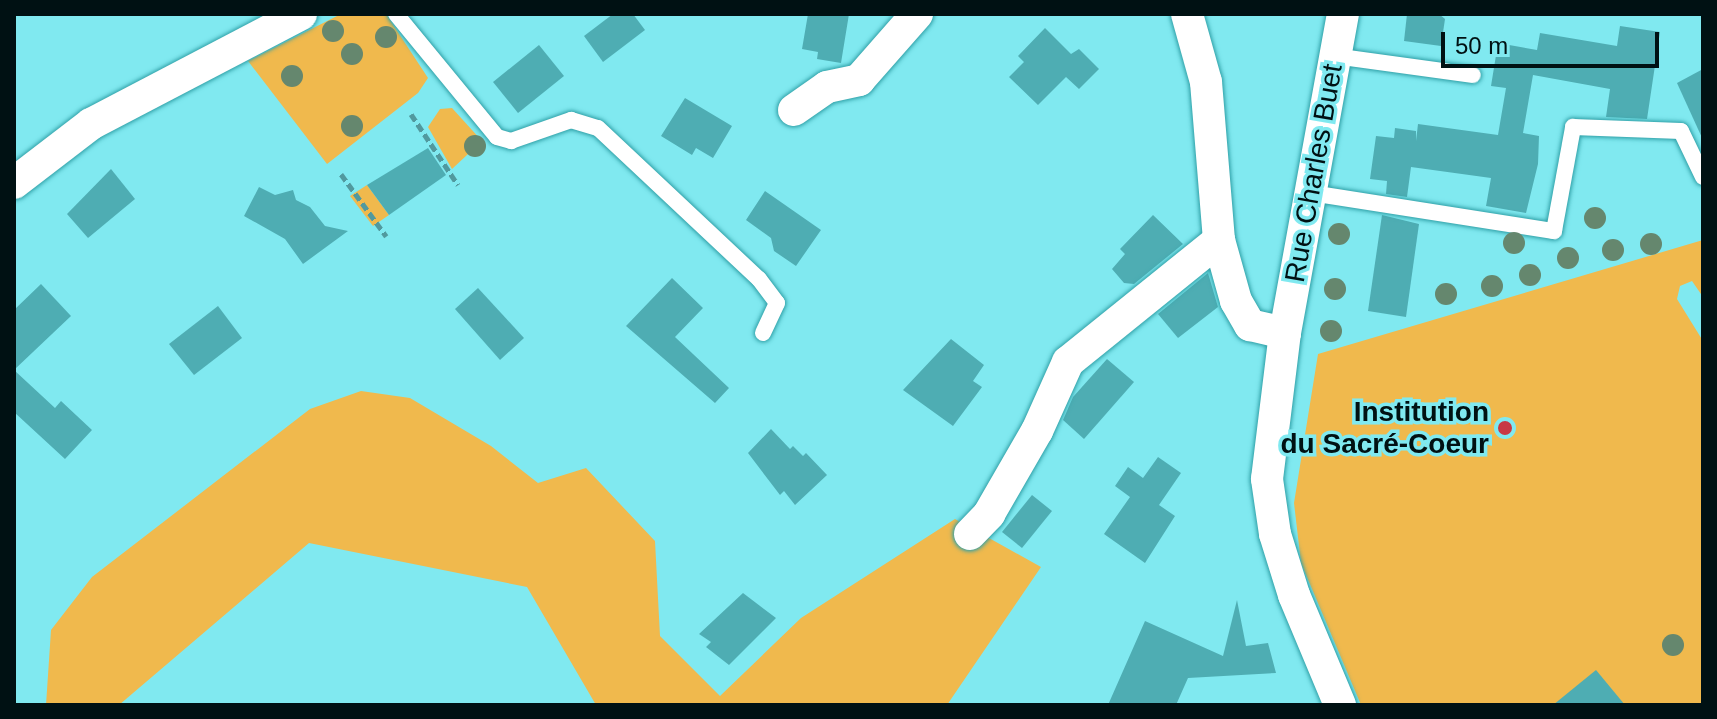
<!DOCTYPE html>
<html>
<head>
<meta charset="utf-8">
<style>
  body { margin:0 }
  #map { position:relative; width:1717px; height:719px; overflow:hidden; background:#80e9f0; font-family:Arial,sans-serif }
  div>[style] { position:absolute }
  .green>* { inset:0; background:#f0b94d }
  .building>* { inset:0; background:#4eadb3 }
  .path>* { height:5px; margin-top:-2.5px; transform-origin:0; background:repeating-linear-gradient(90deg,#51999e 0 8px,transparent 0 12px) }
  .roads { filter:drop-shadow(0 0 2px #2fa0a7) drop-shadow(0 0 2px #2fa0a7) }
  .lane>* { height:16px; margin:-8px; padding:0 8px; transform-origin:8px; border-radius:8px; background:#fff }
  .street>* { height:32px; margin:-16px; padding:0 16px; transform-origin:16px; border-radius:16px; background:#fff }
  .trees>* { width:22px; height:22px; margin:-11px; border-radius:50%; background:#65876e }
  .dots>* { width:22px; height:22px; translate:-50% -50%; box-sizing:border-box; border:4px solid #80e9f0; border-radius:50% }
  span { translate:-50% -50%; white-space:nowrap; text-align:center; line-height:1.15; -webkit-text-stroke:7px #80e9f0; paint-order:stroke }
  .street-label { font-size:28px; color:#001113 }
  .poi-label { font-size:28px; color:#001113; font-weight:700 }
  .right { translate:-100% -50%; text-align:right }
  .frame { position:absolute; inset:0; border:16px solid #001113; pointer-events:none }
  .scale { position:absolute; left:1441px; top:32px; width:218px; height:36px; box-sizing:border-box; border:4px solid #001113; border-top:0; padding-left:10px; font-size:24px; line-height:28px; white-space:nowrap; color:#001113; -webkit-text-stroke:6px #80e9f0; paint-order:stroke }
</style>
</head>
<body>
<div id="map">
  <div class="green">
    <i style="clip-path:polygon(341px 14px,386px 14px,428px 78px,418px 93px,327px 164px,248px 61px)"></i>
    <i style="clip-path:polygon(452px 108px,482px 141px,452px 169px,428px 127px,440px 109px)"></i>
    <i style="clip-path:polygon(367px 185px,389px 215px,373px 226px,350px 196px)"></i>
    <i style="clip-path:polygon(1703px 240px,1703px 297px,1692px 281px,1680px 286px,1677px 299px,1703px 341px,1703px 705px,1361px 705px,1301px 563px,1294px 503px,1318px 354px)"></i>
    <i style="clip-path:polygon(361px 391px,410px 398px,491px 446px,538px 483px,586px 468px,655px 541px,660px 636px,720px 696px,801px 618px,955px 519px,1041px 567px,947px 705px,596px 705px,527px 587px,309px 543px,119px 705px,46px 705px,51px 630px,92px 577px,310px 409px)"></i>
  </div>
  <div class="building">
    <i style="clip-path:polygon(613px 14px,633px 14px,645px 30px,603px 62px,584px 36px)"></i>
    <i style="clip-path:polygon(808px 14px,849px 14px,841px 63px,817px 59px,818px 52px,802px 49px)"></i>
    <i style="clip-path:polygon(1407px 14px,1439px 14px,1445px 19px,1441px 46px,1404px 41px)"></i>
    <i style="clip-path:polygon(1620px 26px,1660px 32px,1647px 119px,1606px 117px,1610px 89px,1533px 75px,1523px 133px,1539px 136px,1538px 164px,1526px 213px,1486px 206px,1491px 178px,1411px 167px,1407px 197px,1386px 194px,1387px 181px,1370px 179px,1376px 136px,1394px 138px,1395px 128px,1416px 131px,1416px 141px,1418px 124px,1498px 135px,1506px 88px,1491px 86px,1498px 43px,1537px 50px,1540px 33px,1617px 46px)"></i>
    <i style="clip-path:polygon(1045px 28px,1071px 54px,1079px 49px,1099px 69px,1079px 89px,1066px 77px,1038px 105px,1009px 77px,1024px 62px,1018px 56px)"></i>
    <i style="clip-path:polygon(539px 45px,564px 76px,518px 113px,493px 82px)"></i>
    <i style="clip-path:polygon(1703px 69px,1703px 140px,1677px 83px)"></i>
    <i style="clip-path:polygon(685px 98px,732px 126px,713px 158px,696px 148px,692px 155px,661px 136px)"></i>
    <i style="clip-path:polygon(428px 148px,446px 175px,389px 215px,367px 185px)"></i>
    <i style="clip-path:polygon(111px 169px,135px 199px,88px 238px,67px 214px)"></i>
    <i style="clip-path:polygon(259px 187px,275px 195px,293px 190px,296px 200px,310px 207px,325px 226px,348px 231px,303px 264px,285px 239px,244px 216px)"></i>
    <i style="clip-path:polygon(765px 191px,821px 230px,796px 266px,774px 251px,771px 238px,746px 220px)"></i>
    <i style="clip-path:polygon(1153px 215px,1183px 244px,1134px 284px,1124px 283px,1112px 269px,1125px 254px,1120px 249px)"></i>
    <i style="clip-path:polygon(1382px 215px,1419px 224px,1406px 317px,1368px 311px)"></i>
    <i style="clip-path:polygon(1208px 273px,1218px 307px,1178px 338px,1158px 314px)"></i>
    <i style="clip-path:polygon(672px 278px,703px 308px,675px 337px,729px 388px,715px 403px,626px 326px)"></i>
    <i style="clip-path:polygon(41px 284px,71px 316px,14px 370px,55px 408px,61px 401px,92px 430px,65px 459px,14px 412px,14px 310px)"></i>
    <i style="clip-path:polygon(478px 288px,524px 338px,500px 360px,455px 309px)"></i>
    <i style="clip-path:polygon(218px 306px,242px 338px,194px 375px,169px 344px)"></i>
    <i style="clip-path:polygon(951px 339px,984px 365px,973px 381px,982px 387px,953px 426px,903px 390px)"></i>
    <i style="clip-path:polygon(1107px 359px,1134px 382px,1084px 439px,1063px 420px,1073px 397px)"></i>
    <i style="clip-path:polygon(771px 429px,790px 449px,793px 446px,803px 456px,806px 453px,827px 475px,795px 505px,784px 491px,780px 495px,748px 453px)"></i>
    <i style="clip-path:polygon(1158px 457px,1181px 473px,1159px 505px,1175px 516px,1145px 563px,1104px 534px,1130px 497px,1115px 486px,1128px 467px,1143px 478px)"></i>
    <i style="clip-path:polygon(1032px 495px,1052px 511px,1022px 548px,1002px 532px)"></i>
    <i style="clip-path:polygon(743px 593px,776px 618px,729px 665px,706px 647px,711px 642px,699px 634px)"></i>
    <i style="clip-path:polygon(1237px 600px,1246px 646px,1268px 643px,1276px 673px,1188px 678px,1176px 705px,1108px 705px,1145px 621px,1223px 656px)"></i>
    <i style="clip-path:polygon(1596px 670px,1625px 705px,1553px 705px)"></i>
  </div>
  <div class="path">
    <i style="left:411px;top:114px;width:85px;rotate:56.5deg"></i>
    <i style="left:341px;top:174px;width:77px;rotate:54deg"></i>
  </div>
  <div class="roads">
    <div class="lane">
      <i style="left:396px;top:14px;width:159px;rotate:50.6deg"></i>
      <i style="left:497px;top:137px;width:15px;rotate:16deg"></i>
      <i style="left:511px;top:141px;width:64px;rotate:-19.3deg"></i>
      <i style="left:571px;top:120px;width:28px;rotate:17deg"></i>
      <i style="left:598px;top:128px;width:221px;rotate:43.2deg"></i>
      <i style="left:759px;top:279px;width:30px;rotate:53deg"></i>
      <i style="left:777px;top:303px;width:33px;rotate:115deg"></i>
      <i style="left:1334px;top:56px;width:140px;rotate:7.8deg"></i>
      <i style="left:1311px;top:193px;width:246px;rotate:8.9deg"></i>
      <i style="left:1554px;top:231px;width:106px;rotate:-79.6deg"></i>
      <i style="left:1573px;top:127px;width:108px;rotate:2.1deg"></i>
      <i style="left:1681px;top:131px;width:51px;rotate:64.4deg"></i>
    </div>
    <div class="street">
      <i style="left:1187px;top:14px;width:71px;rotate:74.4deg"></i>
      <i style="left:1206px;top:82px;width:159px;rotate:85.3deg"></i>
      <i style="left:1219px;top:240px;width:63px;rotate:74.4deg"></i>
      <i style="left:1236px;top:301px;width:28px;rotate:60deg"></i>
      <i style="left:1250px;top:325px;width:36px;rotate:13deg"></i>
      <i style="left:794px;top:110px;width:40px;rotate:-34.9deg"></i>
      <i style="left:827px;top:87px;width:33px;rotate:-12deg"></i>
      <i style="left:859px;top:80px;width:88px;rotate:-48.7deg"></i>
      <i style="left:14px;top:183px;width:97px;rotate:-37.5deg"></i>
      <i style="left:91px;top:124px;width:237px;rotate:-27.6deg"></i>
      <i style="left:970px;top:534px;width:28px;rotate:-46deg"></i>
      <i style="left:989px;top:514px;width:96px;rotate:-60deg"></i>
      <i style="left:1037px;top:431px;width:76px;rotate:-65.8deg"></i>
      <i style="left:1068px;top:362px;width:194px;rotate:-38.9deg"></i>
      <i style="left:1340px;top:705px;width:119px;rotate:-112.7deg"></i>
      <i style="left:1294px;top:595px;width:64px;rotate:-107.3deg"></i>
      <i style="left:1275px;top:534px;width:56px;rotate:-98.3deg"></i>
      <i style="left:1267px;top:479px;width:147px;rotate:-83deg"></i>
      <i style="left:1285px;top:333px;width:324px;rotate:-79.7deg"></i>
    </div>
  </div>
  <div class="trees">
    <i style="left:333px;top:31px"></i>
    <i style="left:386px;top:37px"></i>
    <i style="left:352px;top:54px"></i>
    <i style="left:292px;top:76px"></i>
    <i style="left:352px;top:126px"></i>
    <i style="left:475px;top:146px"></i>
    <i style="left:1595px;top:218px"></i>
    <i style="left:1339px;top:234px"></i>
    <i style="left:1514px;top:243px"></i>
    <i style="left:1651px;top:244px"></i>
    <i style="left:1613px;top:250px"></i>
    <i style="left:1568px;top:258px"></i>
    <i style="left:1530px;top:275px"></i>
    <i style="left:1492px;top:286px"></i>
    <i style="left:1335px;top:289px"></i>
    <i style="left:1446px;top:294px"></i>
    <i style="left:1331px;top:331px"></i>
    <i style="left:1673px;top:645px"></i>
  </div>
  <div class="dots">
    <i style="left:1505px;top:428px;background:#c83843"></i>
  </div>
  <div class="street-label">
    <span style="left:1314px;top:173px;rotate:-80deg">Rue Charles Buet</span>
  </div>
  <div class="poi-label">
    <span class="right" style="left:1489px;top:428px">Institution<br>du Sacré-Coeur</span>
  </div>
  <div class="frame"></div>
  <div class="scale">50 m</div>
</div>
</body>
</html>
